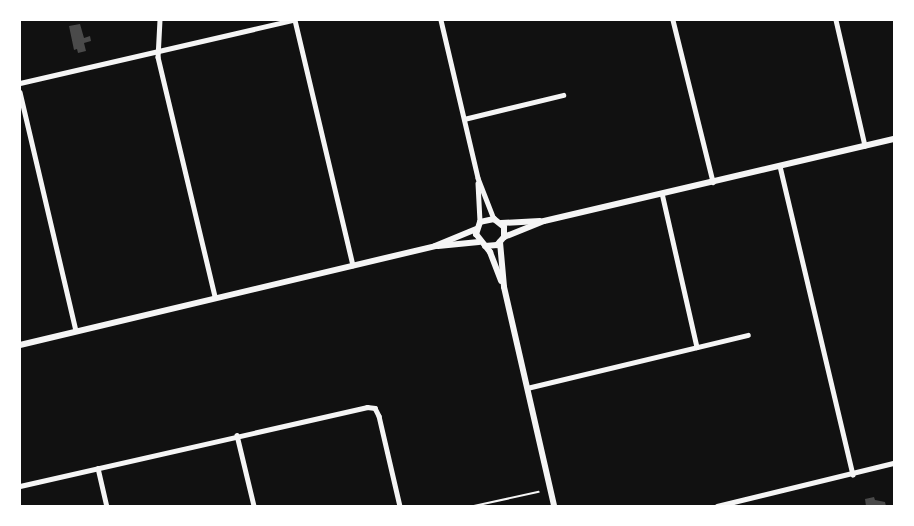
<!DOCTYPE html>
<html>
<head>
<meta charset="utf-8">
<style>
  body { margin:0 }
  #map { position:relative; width:914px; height:526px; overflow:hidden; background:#111; font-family:"Playfair Display",serif }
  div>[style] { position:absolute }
  .building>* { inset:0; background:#4a4a4a }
  .path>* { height:1.5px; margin:-0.75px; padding:0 0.75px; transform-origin:0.75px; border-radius:0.75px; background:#f5f5f5 }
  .minor>* { height:4.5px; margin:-2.25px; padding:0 2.25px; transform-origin:2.25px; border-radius:2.25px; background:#f5f5f5 }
  .tertiary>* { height:6px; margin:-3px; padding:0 3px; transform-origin:3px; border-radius:3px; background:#f5f5f5 }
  span { translate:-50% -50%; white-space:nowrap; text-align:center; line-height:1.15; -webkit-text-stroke:4.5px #fff; paint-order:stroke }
  .frame { position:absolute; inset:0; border:21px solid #fff; pointer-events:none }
</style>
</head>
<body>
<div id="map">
  <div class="building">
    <i style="clip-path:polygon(80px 24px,84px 38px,90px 36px,91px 41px,84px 43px,86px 51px,78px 53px,77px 49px,74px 50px,69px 26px)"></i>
    <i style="clip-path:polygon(874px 497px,875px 500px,885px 502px,886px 506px,866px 506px,865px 499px)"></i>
  </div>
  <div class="path">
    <i style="left:474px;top:506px;width:66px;rotate:-12.3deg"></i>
  </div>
  <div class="minor">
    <i style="left:160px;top:20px;width:37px;rotate:93deg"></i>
    <i style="left:158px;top:57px;width:247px;rotate:76.6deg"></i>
    <i style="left:295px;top:20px;width:252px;rotate:76.7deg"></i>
    <i style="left:441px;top:20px;width:162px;rotate:76.8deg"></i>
    <i style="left:478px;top:178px;width:44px;rotate:68.7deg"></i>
    <i style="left:673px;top:20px;width:167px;rotate:76.1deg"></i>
    <i style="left:836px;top:20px;width:129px;rotate:77deg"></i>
    <i style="left:20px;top:83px;width:280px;rotate:-13deg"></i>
    <i style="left:20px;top:92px;width:245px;rotate:76.8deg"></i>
    <i style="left:464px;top:119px;width:102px;rotate:-13.6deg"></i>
    <i style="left:780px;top:166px;width:317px;rotate:76.7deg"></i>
    <i style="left:478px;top:183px;width:39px;rotate:87deg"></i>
    <i style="left:662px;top:193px;width:158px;rotate:77.2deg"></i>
    <i style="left:527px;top:388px;width:227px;rotate:-13.5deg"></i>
    <i style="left:237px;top:435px;width:73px;rotate:76.5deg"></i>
    <i style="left:98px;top:468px;width:39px;rotate:77deg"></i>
    <i style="left:20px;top:486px;width:356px;rotate:-12.8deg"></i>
    <i style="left:367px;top:407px;width:8px;rotate:7deg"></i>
    <i style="left:375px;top:408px;width:9px;rotate:63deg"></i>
    <i style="left:379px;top:416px;width:92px;rotate:76.9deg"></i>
    <i style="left:717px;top:506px;width:182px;rotate:-13.7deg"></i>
  </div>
  <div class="tertiary">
    <i style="left:501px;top:223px;width:39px;rotate:-3deg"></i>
    <i style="left:504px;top:237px;width:43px;rotate:-21.8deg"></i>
    <i style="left:544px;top:221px;width:359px;rotate:-13.2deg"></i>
    <i style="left:500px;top:242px;width:45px;rotate:84.9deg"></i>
    <i style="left:504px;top:287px;width:225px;rotate:77.1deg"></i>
    <i style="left:438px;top:246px;width:41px;rotate:-5.6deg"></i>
    <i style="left:485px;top:246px;width:12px;rotate:-5deg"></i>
    <i style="left:497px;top:245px;width:11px;rotate:-49deg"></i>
    <i style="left:504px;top:237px;width:10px;rotate:-90deg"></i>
    <i style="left:504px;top:227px;width:13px;rotate:-141deg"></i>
    <i style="left:494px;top:219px;width:14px;rotate:168deg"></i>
    <i style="left:480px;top:222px;width:13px;rotate:108deg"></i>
    <i style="left:476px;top:234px;width:23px;rotate:52deg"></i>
    <i style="left:490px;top:252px;width:31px;rotate:69deg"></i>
    <i style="left:20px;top:345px;width:427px;rotate:-13.4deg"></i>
    <i style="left:435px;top:246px;width:44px;rotate:-22.5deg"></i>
  </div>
  <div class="frame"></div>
</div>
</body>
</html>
